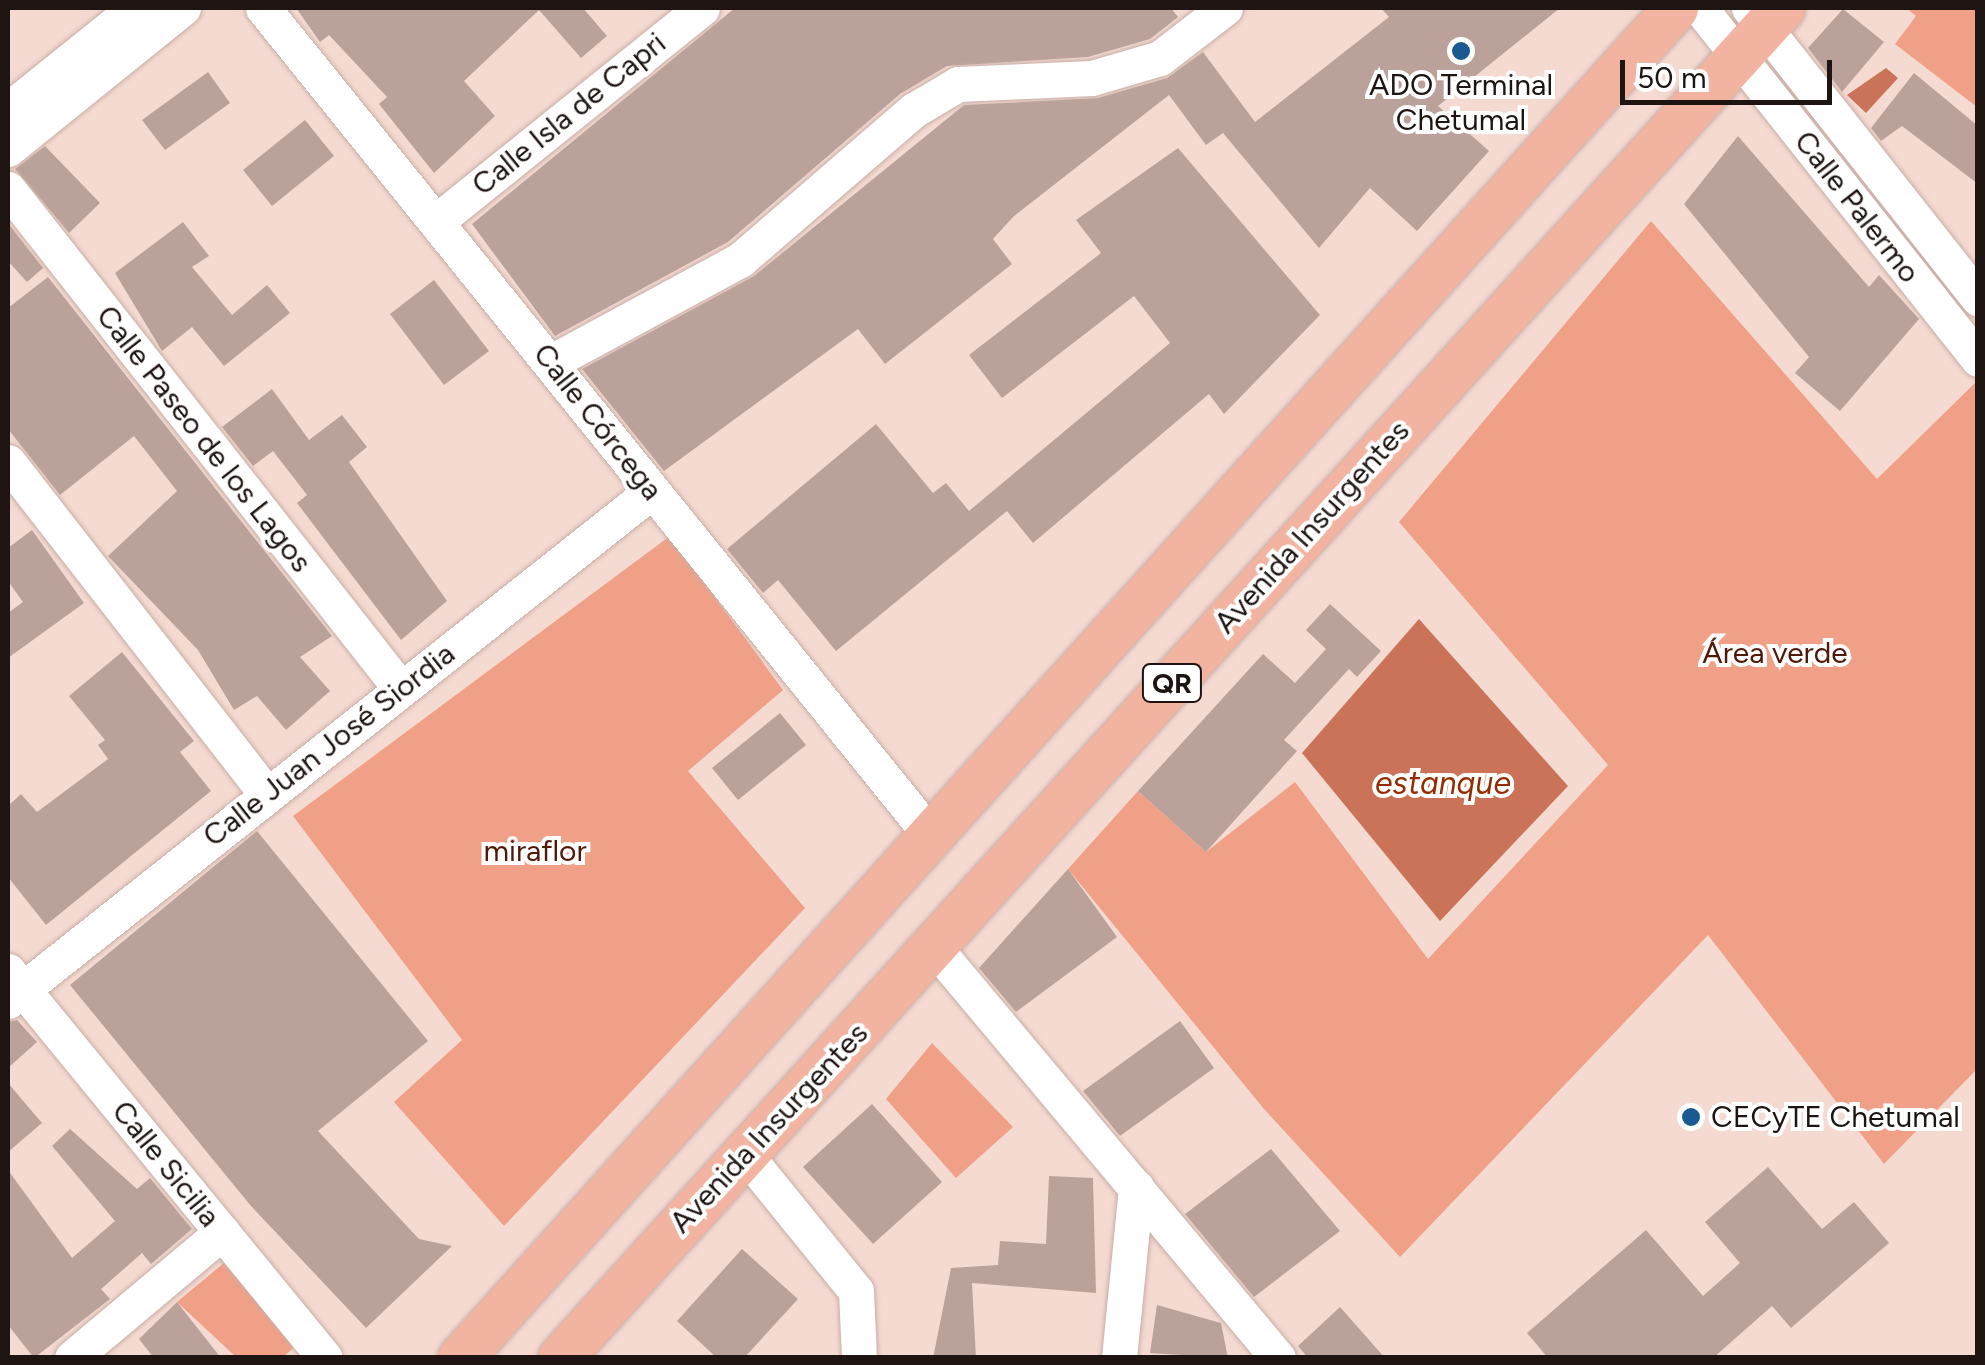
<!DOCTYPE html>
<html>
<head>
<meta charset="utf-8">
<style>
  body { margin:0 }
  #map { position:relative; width:1985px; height:1365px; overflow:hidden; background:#f5dad2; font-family:Figtree,sans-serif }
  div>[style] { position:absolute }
  .green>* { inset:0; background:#f0a087 }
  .water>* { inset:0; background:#ca7358 }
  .building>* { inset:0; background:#baa29a }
  .roads { filter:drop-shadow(0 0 2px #c8aea6) drop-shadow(0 0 2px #c8aea6) }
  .minor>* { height:35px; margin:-17.5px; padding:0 17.5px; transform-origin:17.5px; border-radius:17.5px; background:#fff }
  .major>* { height:45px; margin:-22.5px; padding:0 22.5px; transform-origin:22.5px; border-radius:22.5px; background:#f2b3a0 }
  .dots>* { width:28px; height:28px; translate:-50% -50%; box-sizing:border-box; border:5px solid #fff; border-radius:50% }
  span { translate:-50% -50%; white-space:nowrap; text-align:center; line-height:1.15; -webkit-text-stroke:8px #fff; paint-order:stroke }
  .shield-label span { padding:2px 8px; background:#fff; border:2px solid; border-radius:8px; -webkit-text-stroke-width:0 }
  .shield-label { font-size:28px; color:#1e1512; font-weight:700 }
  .poi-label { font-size:30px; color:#1e1512 }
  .left { translate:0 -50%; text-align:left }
  .street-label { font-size:30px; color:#1e1512 }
  .park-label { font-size:30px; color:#511907 }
  .water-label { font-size:32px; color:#952c01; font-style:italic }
  .frame { position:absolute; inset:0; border:10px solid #1e1512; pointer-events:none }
  .scale { position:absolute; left:1620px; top:60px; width:212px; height:45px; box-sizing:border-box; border:5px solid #1e1512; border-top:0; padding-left:12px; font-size:30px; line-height:35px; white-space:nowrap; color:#1e1512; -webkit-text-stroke:8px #fff; paint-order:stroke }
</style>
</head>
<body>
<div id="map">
  <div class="green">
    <i style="clip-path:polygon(1906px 8px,1977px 8px,1977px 107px,1895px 44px,1916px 16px)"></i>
    <i style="clip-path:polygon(1651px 221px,1877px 479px,1977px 381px,1977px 1069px,1884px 1164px,1708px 935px,1400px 1257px,1264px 1109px,1068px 869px,1138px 791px,1206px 852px,1295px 782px,1428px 959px,1608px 765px,1399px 522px)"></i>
    <i style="clip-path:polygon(670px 536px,783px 690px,688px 771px,805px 908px,504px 1226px,394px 1102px,462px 1040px,293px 816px)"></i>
    <i style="clip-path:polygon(932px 1043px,1013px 1127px,956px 1178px,886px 1099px)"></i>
    <i style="clip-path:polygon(236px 1253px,299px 1343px,283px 1357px,236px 1357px,177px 1302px)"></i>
  </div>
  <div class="water">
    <i style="clip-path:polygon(1886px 68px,1898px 78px,1866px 113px,1847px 95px)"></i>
    <i style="clip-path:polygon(1419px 619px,1568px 786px,1440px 921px,1302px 753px)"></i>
  </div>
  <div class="building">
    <i style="clip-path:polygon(296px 8px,583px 8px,607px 36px,581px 58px,539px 10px,464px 81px,495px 116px,434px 173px,379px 104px,387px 97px,329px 35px,320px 42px)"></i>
    <i style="clip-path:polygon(735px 8px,1171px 8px,1178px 17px,1150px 39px,1088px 57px,947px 66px,900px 94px,728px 242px,555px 336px,472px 224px)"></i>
    <i style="clip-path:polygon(1381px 8px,1560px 8px,1438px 106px,1489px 151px,1417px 231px,1370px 188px,1319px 248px,1223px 133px,1206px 145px,1169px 95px,1014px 216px,993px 239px,1012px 264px,885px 364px,858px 329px,664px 471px,582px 369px,754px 276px,964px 105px,1098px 98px,1167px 78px,1203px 52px,1255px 122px,1389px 17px)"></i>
    <i style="clip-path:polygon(1843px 9px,1884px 42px,1842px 92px,1808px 48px)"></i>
    <i style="clip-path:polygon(208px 72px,230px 103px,165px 150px,142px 120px)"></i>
    <i style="clip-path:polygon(1914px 73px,1978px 126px,1978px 184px,1902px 126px,1881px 141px,1871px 128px)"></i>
    <i style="clip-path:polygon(305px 120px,334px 156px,272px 206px,243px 170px)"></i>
    <i style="clip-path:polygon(1738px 136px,1869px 287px,1879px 275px,1919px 319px,1840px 411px,1795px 373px,1809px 357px,1684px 204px)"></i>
    <i style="clip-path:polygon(45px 146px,100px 203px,69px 233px,15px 169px)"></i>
    <i style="clip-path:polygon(1178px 148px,1320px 315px,1224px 414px,1209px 394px,1033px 543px,1007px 511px,836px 651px,778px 580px,763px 593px,727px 549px,876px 424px,933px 493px,946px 483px,969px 511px,1170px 343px,1134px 296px,1002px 398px,969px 355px,1101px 253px,1076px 220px)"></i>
    <i style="clip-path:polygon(183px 222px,209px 256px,192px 267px,232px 315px,267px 285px,290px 313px,224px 366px,192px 327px,162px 351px,115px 273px)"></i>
    <i style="clip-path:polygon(8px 223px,43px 268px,27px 282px,8px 261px)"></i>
    <i style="clip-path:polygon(48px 277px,332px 636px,300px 657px,330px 691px,286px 730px,257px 696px,234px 710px,198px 650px,108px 556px,177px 491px,134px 436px,60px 495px,8px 429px,8px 308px)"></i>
    <i style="clip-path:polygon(434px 280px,489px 351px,444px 385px,390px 314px)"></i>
    <i style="clip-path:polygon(272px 389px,309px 440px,342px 415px,367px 447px,349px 462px,447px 601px,401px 640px,297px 503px,307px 495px,273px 451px,253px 466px,222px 427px)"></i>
    <i style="clip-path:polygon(32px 530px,84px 603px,8px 658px,8px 613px,23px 602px,8px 581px,8px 548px)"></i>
    <i style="clip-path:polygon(1330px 604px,1381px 651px,1357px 677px,1349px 669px,1284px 740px,1297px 751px,1206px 852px,1138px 791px,1263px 654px,1295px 683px,1326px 649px,1306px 630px)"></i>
    <i style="clip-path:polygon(122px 652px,194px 741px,180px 752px,211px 791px,46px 925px,8px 877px,8px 806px,21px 794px,37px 812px,108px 759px,98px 745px,105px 740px,69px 696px)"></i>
    <i style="clip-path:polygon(780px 713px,806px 745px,738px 800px,712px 768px)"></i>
    <i style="clip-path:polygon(257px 831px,428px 1041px,318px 1131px,419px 1239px,452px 1246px,366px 1328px,251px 1206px,70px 985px)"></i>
    <i style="clip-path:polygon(1068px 869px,1117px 937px,1016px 1012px,979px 968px)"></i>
    <i style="clip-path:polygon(17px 1020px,37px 1042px,8px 1068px,8px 1022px)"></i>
    <i style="clip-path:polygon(1180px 1021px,1214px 1068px,1120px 1136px,1083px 1091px)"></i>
    <i style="clip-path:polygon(8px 1083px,42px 1123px,8px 1152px)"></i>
    <i style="clip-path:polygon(872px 1104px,942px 1182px,873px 1244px,803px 1167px)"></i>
    <i style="clip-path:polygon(70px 1129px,137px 1189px,150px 1178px,192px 1229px,151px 1264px,142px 1253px,101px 1289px,110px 1299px,34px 1358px,8px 1325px,8px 1170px,72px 1258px,115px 1221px,52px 1146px)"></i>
    <i style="clip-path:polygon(1271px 1149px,1340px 1231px,1254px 1297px,1185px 1214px)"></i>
    <i style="clip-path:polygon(1768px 1167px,1822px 1229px,1854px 1202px,1889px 1243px,1791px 1328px,1772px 1306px,1713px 1358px,1548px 1358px,1527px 1333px,1646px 1230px,1703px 1296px,1740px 1263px,1705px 1222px)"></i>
    <i style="clip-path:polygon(1049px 1176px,1093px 1178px,1096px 1293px,972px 1283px,976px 1358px,933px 1358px,951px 1268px,998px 1265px,1000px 1241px,1046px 1244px)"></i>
    <i style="clip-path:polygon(742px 1249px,798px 1299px,744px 1358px,717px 1358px,677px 1321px)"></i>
    <i style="clip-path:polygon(177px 1302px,221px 1358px,154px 1358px,139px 1339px)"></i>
    <i style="clip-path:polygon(1157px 1305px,1221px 1323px,1228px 1358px,1150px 1353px)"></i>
    <i style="clip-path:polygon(1340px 1307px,1385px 1358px,1308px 1358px,1298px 1346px)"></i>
  </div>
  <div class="roads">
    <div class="minor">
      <i style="left:263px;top:8px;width:1065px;rotate:51.1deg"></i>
      <i style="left:1700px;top:8px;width:448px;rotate:51.6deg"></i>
      <i style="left:1749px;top:8px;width:370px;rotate:51.7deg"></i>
      <i style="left:8px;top:110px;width:163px;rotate:-38.8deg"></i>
      <i style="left:8px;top:149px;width:225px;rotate:-38.9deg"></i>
      <i style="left:8px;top:189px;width:635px;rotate:51.85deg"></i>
      <i style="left:437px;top:221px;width:340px;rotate:-38.8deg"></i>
      <i style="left:553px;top:361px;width:213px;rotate:-28.4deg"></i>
      <i style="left:740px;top:260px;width:230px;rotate:-40.8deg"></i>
      <i style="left:914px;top:110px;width:51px;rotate:-30.6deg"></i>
      <i style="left:958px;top:84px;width:134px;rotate:-2.6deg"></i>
      <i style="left:1092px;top:78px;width:71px;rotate:-16.4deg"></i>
      <i style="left:1160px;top:58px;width:82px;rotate:-37.6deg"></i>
      <i style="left:8px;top:462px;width:420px;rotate:52.1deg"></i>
      <i style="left:934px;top:947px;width:536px;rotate:50.07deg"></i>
      <i style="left:8px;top:971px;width:500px;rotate:50.68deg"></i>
      <i style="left:8px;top:1001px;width:821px;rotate:-38.38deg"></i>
      <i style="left:745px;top:1154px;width:176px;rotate:51deg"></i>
      <i style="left:856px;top:1291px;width:67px;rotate:87.4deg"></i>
      <i style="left:72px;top:1358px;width:196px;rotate:-40deg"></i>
      <i style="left:1119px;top:1358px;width:172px;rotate:-84.3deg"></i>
    </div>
    <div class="major">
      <i style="left:460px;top:1358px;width:1816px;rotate:-48.01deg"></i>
      <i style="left:560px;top:1358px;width:1821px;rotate:-47.85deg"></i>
    </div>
  </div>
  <div class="dots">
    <i style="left:1461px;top:51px;background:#195b90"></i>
    <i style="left:1691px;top:1117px;background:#195b90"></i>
  </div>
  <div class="shield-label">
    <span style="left:1172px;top:683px">QR</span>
  </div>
  <div class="poi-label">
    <span style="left:1461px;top:102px">ADO Terminal<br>Chetumal</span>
    <span class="left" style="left:1711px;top:1117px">CECyTE Chetumal</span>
  </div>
  <div class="street-label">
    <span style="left:569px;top:114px;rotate:-39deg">Calle Isla de Capri</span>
    <span style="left:1857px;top:207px;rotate:52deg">Calle Palermo</span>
    <span style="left:598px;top:422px;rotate:52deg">Calle Córcega</span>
    <span style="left:204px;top:439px;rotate:52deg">Calle Paseo de los Lagos</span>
    <span style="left:1312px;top:527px;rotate:-48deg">Avenida Insurgentes</span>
    <span style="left:329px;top:745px;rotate:-38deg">Calle Juan José Siordia</span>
    <span style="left:769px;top:1128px;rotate:-47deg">Avenida Insurgentes</span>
    <span style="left:166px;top:1164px;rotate:51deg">Calle Sicilia</span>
  </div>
  <div class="park-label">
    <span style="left:1775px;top:653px">Área verde</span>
    <span style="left:535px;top:851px">miraflor</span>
  </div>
  <div class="water-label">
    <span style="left:1443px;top:783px">estanque</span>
  </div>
  <div class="frame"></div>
  <div class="scale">50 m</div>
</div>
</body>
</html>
